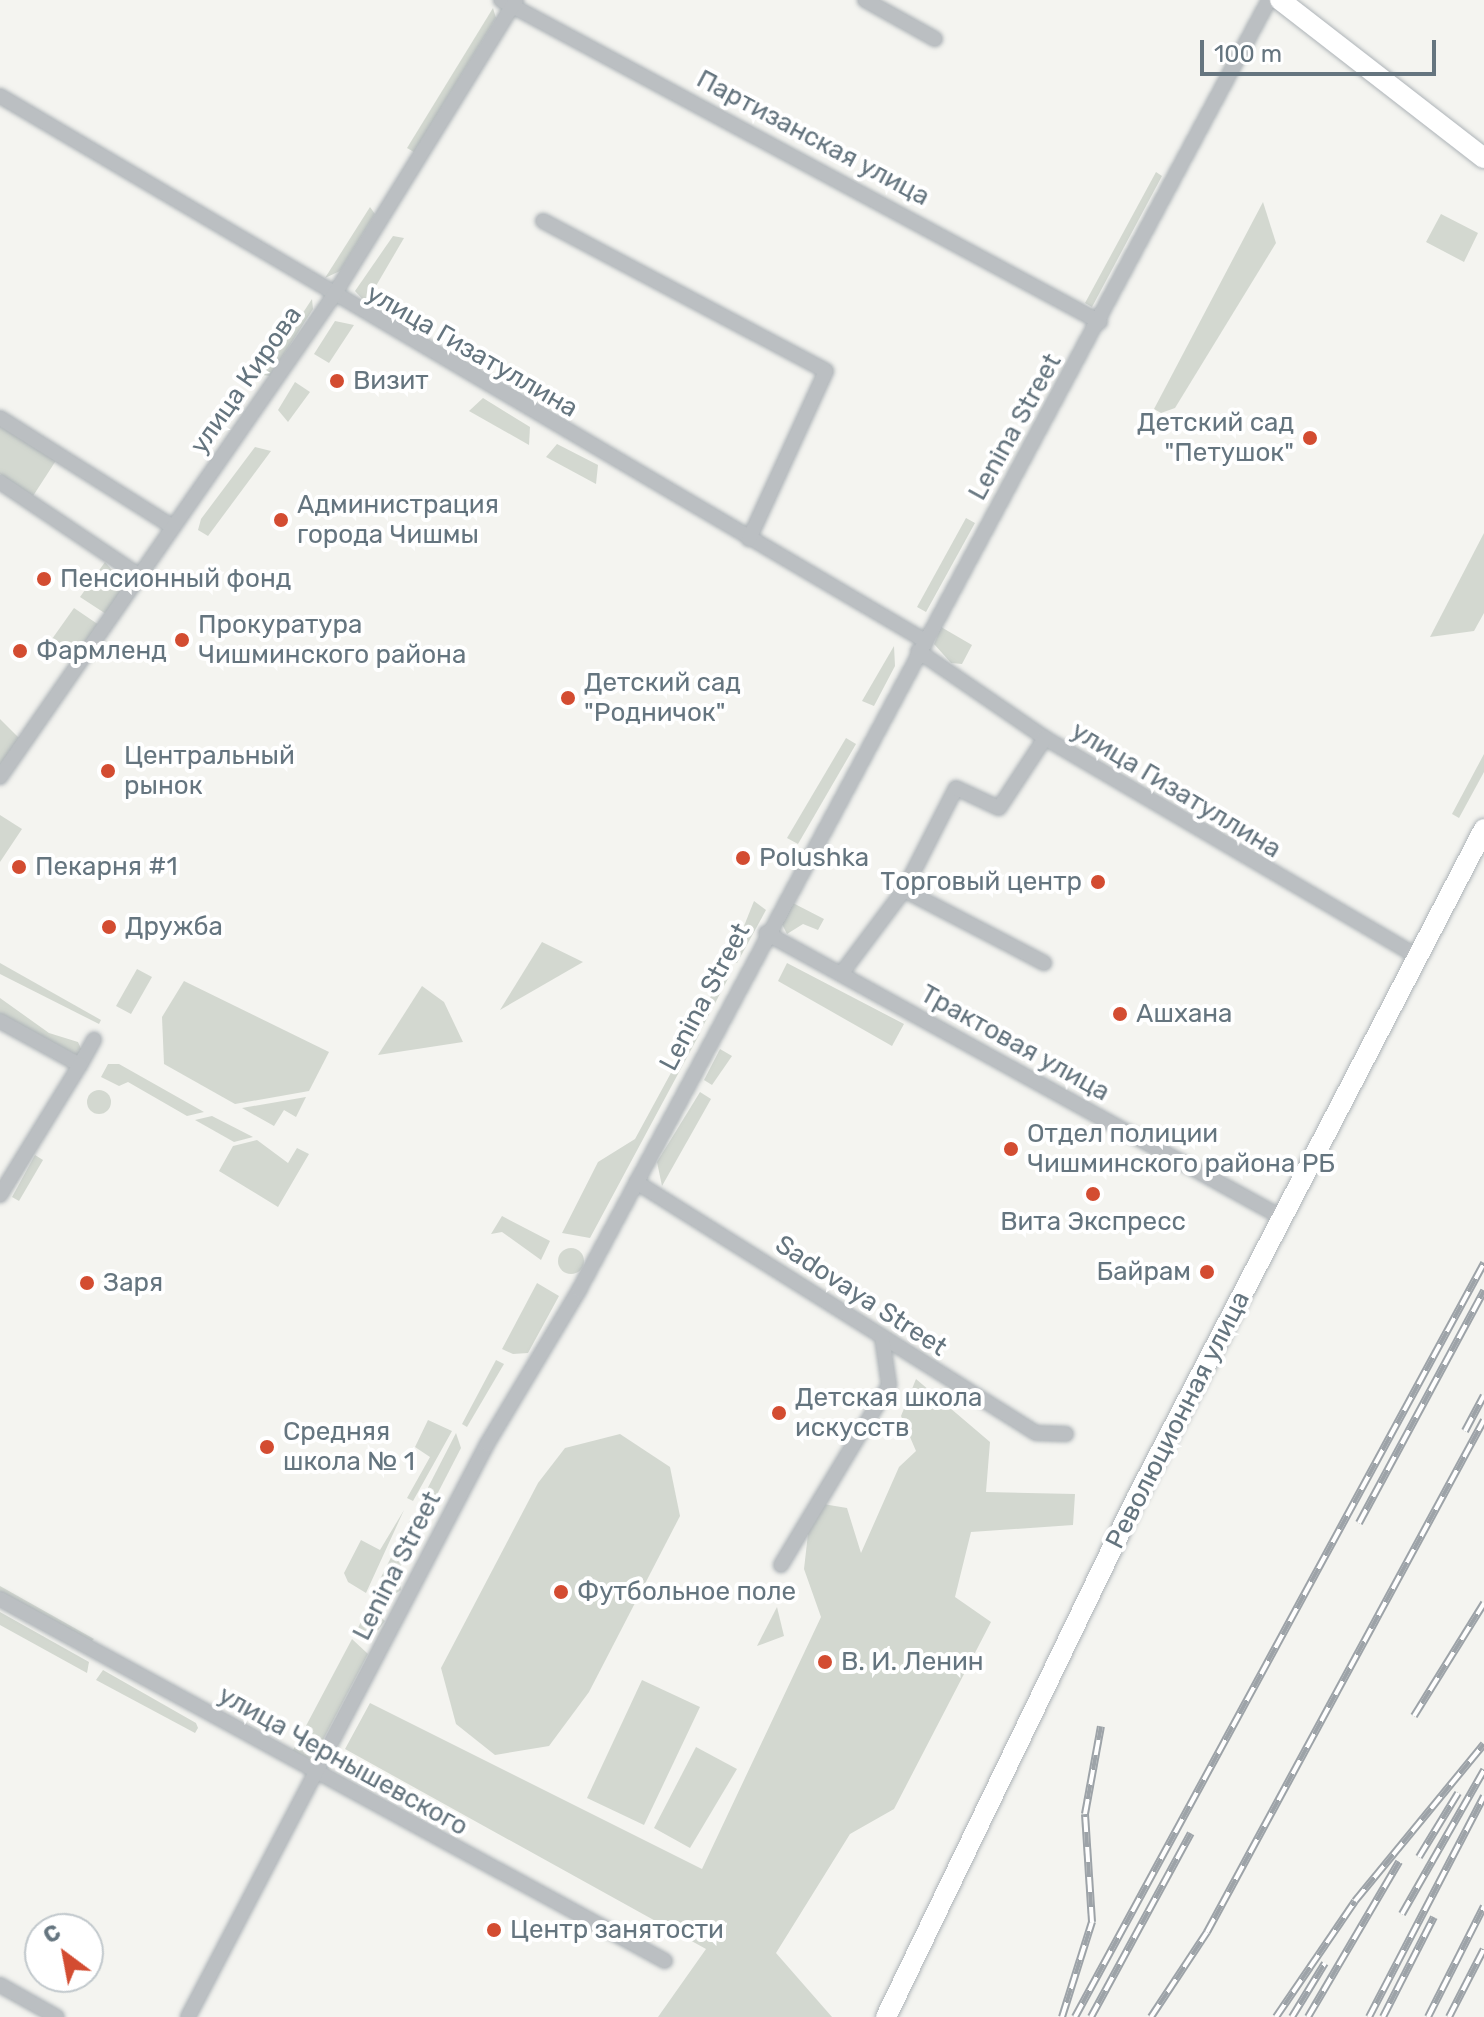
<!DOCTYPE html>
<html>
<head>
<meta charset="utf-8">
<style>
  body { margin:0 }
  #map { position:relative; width:1484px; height:2017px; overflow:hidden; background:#f4f4f0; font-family:Rubik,sans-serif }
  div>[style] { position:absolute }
  .green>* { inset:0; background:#d3d8d0 }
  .round { border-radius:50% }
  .roads { filter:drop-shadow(0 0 2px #adb3b7) drop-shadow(0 0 2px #adb3b7) }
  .minor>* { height:14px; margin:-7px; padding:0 7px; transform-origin:7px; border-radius:7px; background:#bbbfc2 }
  .secondary>* { height:20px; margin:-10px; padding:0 10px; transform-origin:10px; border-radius:10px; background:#fff }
  .rail>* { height:8px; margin-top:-4px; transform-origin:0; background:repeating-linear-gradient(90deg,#fff 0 15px,#9da3a8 0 30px); box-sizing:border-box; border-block:2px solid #9da3a8 }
  .dots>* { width:22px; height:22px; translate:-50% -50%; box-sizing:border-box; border:4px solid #fff; border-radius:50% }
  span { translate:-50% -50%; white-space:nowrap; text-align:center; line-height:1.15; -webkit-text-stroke:8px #fff; paint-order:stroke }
  .street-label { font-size:26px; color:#65757f }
  .poi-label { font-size:26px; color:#65757f }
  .left { translate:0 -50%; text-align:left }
  .right { translate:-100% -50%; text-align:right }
  .north { position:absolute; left:24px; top:1913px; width:80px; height:80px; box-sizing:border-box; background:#fff; border:2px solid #c1c8cc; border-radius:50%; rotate:328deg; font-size:22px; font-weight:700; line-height:32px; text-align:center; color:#65757f }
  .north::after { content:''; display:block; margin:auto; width:28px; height:36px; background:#d34c31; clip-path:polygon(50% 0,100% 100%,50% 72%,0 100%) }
  .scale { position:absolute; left:1200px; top:40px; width:236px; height:36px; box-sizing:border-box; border:4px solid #65757f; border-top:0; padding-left:10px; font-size:24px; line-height:28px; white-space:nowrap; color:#65757f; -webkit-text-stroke:6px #fff; paint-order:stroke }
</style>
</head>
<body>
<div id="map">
  <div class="green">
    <i style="clip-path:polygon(493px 8px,496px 18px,414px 152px,407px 148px)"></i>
    <i style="clip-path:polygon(1156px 172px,1162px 176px,1092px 307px,1085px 303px)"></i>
    <i style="clip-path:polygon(1263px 202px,1276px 243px,1175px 408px,1161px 413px,1154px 409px)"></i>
    <i style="clip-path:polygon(370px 207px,375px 214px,340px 271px,325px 278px)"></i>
    <i style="clip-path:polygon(1441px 214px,1478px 233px,1464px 262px,1426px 242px)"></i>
    <i style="clip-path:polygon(393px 236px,404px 238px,366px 303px,355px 291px)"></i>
    <i style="clip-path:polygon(312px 299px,313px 309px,270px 376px,262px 375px)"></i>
    <i style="clip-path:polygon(335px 321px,354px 325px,329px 363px,314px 354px)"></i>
    <i style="clip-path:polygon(295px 382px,310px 392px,288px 422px,278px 410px)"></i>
    <i style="clip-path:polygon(483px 398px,530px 427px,529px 445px,469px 411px)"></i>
    <i style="clip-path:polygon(0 420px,57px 459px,33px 496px,0 474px)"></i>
    <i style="clip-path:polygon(557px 444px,598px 465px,596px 484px,546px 457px)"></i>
    <i style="clip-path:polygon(255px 447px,271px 451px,208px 536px,198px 530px,201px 519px)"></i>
    <i style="clip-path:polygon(966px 518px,975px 523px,926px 612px,917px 607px)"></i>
    <i style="clip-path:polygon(1484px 533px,1484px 613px,1474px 631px,1430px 637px)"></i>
    <i style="clip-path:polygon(105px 562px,125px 585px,106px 614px,80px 597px)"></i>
    <i style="clip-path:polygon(74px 608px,99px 625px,76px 654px,52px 639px)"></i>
    <i style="clip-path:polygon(941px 627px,972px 645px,962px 664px,951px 663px,934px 644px)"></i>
    <i style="clip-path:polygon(894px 646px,895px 666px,874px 706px,862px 701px)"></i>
    <i style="clip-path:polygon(0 719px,19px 738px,0 765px)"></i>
    <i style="clip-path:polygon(846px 738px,856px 744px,798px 844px,787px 838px)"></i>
    <i style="clip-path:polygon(1484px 754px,1484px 772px,1459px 818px,1452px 814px)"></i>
    <i style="clip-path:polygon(0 815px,22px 829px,0 862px)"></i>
    <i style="clip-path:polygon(754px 901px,766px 910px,737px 963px,730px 961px)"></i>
    <i style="clip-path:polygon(791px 902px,824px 919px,818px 930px,803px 924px,787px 934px,781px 922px)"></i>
    <i style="clip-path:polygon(542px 942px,583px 962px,500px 1010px)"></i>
    <i style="clip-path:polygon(0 963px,101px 1020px,99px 1024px,0 974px)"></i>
    <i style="clip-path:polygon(787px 963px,904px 1024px,892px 1046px,778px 981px)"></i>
    <i style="clip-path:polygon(137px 969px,152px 977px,131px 1014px,116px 1006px)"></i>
    <i style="clip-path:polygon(725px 969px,731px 973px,702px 1028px,696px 1025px)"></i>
    <i style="clip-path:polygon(184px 981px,329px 1052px,309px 1091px,235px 1104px,164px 1064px,162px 1017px)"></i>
    <i style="clip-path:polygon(422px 986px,444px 1002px,463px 1042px,378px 1055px)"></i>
    <i style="clip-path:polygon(0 998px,49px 1033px,78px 1042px,82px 1051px,75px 1062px,0 1019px)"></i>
    <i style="clip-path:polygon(700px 1033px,590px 1238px,562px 1233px,598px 1162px,635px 1139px,691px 1036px)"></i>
    <i style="clip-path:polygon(720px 1049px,732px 1056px,712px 1085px,704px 1080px)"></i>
    <i style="clip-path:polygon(108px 1064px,119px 1064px,204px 1112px,187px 1116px,128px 1082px,119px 1086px,101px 1077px)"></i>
    <i class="round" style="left:87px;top:1090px;width:24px;height:24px"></i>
    <i style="clip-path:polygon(700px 1092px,711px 1099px,662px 1186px,657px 1162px)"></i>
    <i style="clip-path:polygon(306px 1097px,296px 1117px,284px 1110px,274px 1126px,242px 1108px)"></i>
    <i style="clip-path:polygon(212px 1116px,253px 1137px,234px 1142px,195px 1120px)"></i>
    <i style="clip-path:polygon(257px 1140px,288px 1163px,297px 1148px,309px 1154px,278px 1207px,219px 1171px,233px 1146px)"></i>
    <i style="clip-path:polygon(35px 1155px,43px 1160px,19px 1201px,12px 1197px)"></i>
    <i style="clip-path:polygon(502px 1216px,550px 1241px,541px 1260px,502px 1232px,491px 1234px)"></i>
    <i class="round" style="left:558px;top:1248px;width:26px;height:26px"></i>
    <i style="clip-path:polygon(537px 1283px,559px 1296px,528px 1353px,513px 1354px,502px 1349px)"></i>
    <i style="clip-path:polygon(496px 1360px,504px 1364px,467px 1427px,462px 1424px)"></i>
    <i style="clip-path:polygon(916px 1379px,990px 1442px,986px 1492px,1075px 1494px,1073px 1525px,971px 1532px,955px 1597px,991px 1622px,894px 1809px,850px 1834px,776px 1953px,832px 2017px,658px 2017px,706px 1949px,345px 1749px,370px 1703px,702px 1869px,821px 1617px,804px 1569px,809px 1525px,823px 1504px,847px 1508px,861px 1553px,899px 1467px,916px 1451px,901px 1416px)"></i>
    <i style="clip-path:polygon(428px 1420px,452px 1431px,413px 1501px,407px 1498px,430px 1457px,415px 1447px)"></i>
    <i style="clip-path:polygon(456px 1433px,461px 1448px,429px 1510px,419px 1505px)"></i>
    <i style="clip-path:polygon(620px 1434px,670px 1467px,680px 1516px,589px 1692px,549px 1746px,495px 1755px,456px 1724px,441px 1668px,538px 1483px,565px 1448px)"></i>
    <i style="clip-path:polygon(404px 1510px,366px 1593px,348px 1582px,344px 1573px,361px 1540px,380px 1550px)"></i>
    <i style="clip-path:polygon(413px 1514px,423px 1519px,398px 1572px,401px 1590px,383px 1602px,372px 1595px)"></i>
    <i style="clip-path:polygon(0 1586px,94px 1639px,89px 1643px,0 1593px)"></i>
    <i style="clip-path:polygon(368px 1607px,385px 1621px,373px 1637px,358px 1628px)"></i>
    <i style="clip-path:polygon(777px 1607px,784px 1636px,757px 1646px)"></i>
    <i style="clip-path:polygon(0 1612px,89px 1662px,87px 1673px,0 1625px)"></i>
    <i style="clip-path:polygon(352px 1639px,368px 1654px,313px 1759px,290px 1756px)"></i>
    <i style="clip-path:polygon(103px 1670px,196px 1723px,198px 1728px,195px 1733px,96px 1680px)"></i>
    <i style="clip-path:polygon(642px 1680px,700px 1707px,644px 1825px,587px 1798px)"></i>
    <i style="clip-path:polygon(696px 1747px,737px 1769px,690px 1848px,654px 1828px)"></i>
  </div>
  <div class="roads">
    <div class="minor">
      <i style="left:501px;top:0;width:680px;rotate:28.26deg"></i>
      <i style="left:865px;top:0;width:80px;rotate:29.1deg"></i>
      <i style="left:0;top:96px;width:1072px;rotate:30.49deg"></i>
      <i style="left:543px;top:221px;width:320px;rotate:27.9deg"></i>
      <i style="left:826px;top:371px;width:185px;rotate:114.6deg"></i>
      <i style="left:0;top:418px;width:204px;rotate:32.2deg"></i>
      <i style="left:0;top:482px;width:169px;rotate:33.9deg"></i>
      <i style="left:918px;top:651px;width:154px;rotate:34.4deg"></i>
      <i style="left:1045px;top:738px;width:431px;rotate:30.4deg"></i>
      <i style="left:0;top:777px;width:583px;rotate:-55.27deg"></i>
      <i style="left:332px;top:298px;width:350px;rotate:-58.3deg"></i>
      <i style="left:904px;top:890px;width:158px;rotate:27.5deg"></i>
      <i style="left:766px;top:933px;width:590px;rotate:28.87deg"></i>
      <i style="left:841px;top:974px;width:105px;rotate:-53.1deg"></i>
      <i style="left:904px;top:890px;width:114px;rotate:-63deg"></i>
      <i style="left:956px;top:788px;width:47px;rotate:24.9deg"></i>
      <i style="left:999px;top:808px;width:84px;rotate:-56.7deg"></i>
      <i style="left:0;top:1021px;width:91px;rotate:28.8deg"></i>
      <i style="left:80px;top:1065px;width:29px;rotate:-61deg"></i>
      <i style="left:636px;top:1182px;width:472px;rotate:32.1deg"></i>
      <i style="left:1036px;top:1433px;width:30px;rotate:2deg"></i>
      <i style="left:0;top:1195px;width:153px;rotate:-58.4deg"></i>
      <i style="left:781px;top:1565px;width:210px;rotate:-59deg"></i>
      <i style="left:889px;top:1385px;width:49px;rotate:-98.3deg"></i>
      <i style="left:0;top:1599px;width:757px;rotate:28.56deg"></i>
      <i style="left:0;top:1985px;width:65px;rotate:29.3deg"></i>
      <i style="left:188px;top:2017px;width:646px;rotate:-62.44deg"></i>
      <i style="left:487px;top:1444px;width:179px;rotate:-59.1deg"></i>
      <i style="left:579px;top:1290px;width:1463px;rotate:-61.86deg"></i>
    </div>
    <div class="secondary">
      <i style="left:1280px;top:0;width:258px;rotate:37.8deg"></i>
      <i style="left:886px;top:2017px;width:575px;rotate:-64.24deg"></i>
      <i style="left:1136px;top:1499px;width:755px;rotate:-62.55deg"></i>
    </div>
  </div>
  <div class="rail">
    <i style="left:1465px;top:1431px;width:40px;rotate:-62deg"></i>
    <i style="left:1359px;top:1523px;width:264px;rotate:-61.7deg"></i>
    <i style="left:1414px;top:1716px;width:133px;rotate:-58.2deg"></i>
    <i style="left:1419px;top:1857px;width:75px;rotate:-58.6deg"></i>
    <i style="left:1402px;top:1914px;width:166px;rotate:-60.3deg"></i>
    <i style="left:1062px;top:2017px;width:100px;rotate:-72.5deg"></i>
    <i style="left:1092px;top:1922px;width:108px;rotate:-93.7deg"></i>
    <i style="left:1085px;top:1814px;width:89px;rotate:-79.7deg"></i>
    <i style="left:1075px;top:2017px;width:858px;rotate:-61.52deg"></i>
    <i style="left:1091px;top:2017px;width:209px;rotate:-61.5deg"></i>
    <i style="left:1151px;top:2017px;width:102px;rotate:-56.6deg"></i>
    <i style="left:1207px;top:1932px;width:582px;rotate:-61.59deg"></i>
    <i style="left:1276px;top:2017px;width:140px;rotate:-55.7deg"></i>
    <i style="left:1355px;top:1901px;width:203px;rotate:-50.6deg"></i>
    <i style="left:1292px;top:2017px;width:63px;rotate:-58.6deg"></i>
    <i style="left:1308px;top:2017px;width:180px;rotate:-59.6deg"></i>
    <i style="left:1369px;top:2017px;width:249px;rotate:-62.5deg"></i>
    <i style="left:1383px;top:2017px;width:112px;rotate:-63deg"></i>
    <i style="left:1428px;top:2017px;width:124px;rotate:-63.2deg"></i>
    <i style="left:1449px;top:2017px;width:76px;rotate:-62.8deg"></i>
  </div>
  <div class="dots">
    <i style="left:337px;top:381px;background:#d34c31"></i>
    <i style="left:1310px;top:438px;background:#d34c31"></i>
    <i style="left:281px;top:520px;background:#d34c31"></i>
    <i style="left:44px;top:579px;background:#d34c31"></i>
    <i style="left:182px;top:640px;background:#d34c31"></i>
    <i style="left:20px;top:651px;background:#d34c31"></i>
    <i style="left:568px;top:698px;background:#d34c31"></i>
    <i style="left:108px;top:771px;background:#d34c31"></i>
    <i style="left:743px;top:858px;background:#d34c31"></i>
    <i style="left:19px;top:867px;background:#d34c31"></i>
    <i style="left:1098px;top:882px;background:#d34c31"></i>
    <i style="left:109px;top:927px;background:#d34c31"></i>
    <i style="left:1120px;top:1014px;background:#d34c31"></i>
    <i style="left:1011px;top:1149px;background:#d34c31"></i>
    <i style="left:1093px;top:1194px;background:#d34c31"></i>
    <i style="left:1207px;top:1272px;background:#d34c31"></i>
    <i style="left:87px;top:1283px;background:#d34c31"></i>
    <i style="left:779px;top:1413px;background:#d34c31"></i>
    <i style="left:267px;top:1447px;background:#d34c31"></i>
    <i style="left:561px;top:1592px;background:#d34c31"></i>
    <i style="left:825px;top:1662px;background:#d34c31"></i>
    <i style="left:494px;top:1930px;background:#d34c31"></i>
  </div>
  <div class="street-label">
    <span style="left:813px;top:138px;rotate:28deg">Партизанская улица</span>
    <span style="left:472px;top:351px;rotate:30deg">улица Гизатуллина</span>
    <span style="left:246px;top:380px;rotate:-55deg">улица Кирова</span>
    <span style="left:1015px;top:427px;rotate:-61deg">Lenina Street</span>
    <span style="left:1176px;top:790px;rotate:31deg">улица Гизатуллина</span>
    <span style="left:705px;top:997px;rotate:-62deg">Lenina Street</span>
    <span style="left:1015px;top:1043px;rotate:29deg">Трактовая улица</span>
    <span style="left:861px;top:1296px;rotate:33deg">Sadovaya Street</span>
    <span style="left:1178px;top:1420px;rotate:-63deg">Революционная улица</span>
    <span style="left:397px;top:1566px;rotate:-63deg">Lenina Street</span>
    <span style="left:343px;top:1761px;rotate:29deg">улица Чернышевского</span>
  </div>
  <div class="poi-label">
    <span class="left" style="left:353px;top:381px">Визит</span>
    <span class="right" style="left:1294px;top:438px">Детский сад<br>"Петушок"</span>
    <span class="left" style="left:297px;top:520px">Администрация<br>города Чишмы</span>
    <span class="left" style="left:60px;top:579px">Пенсионный фонд</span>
    <span class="left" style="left:198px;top:640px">Прокуратура<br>Чишминского района</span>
    <span class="left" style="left:36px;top:651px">Фармленд</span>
    <span class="left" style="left:584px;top:698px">Детский сад<br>"Родничок"</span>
    <span class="left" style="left:124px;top:771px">Центральный<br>рынок</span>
    <span class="left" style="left:759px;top:858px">Polushka</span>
    <span class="left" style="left:35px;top:867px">Пекарня #1</span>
    <span class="right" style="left:1082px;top:882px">Торговый центр</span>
    <span class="left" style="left:125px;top:927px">Дружба</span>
    <span class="left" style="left:1136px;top:1014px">Ашхана</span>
    <span class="left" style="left:1027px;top:1149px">Отдел полиции<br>Чишминского района РБ</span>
    <span style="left:1093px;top:1222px">Вита Экспресс</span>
    <span class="right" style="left:1191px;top:1272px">Байрам</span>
    <span class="left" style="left:103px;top:1283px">Заря</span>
    <span class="left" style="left:795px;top:1413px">Детская школа<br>искусств</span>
    <span class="left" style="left:283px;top:1447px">Средняя<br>школа № 1</span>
    <span class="left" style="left:577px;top:1592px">Футбольное поле</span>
    <span class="left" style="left:841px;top:1662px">В. И. Ленин</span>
    <span class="left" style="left:510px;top:1930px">Центр занятости</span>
  </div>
  <div class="north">С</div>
  <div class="scale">100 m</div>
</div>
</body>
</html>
